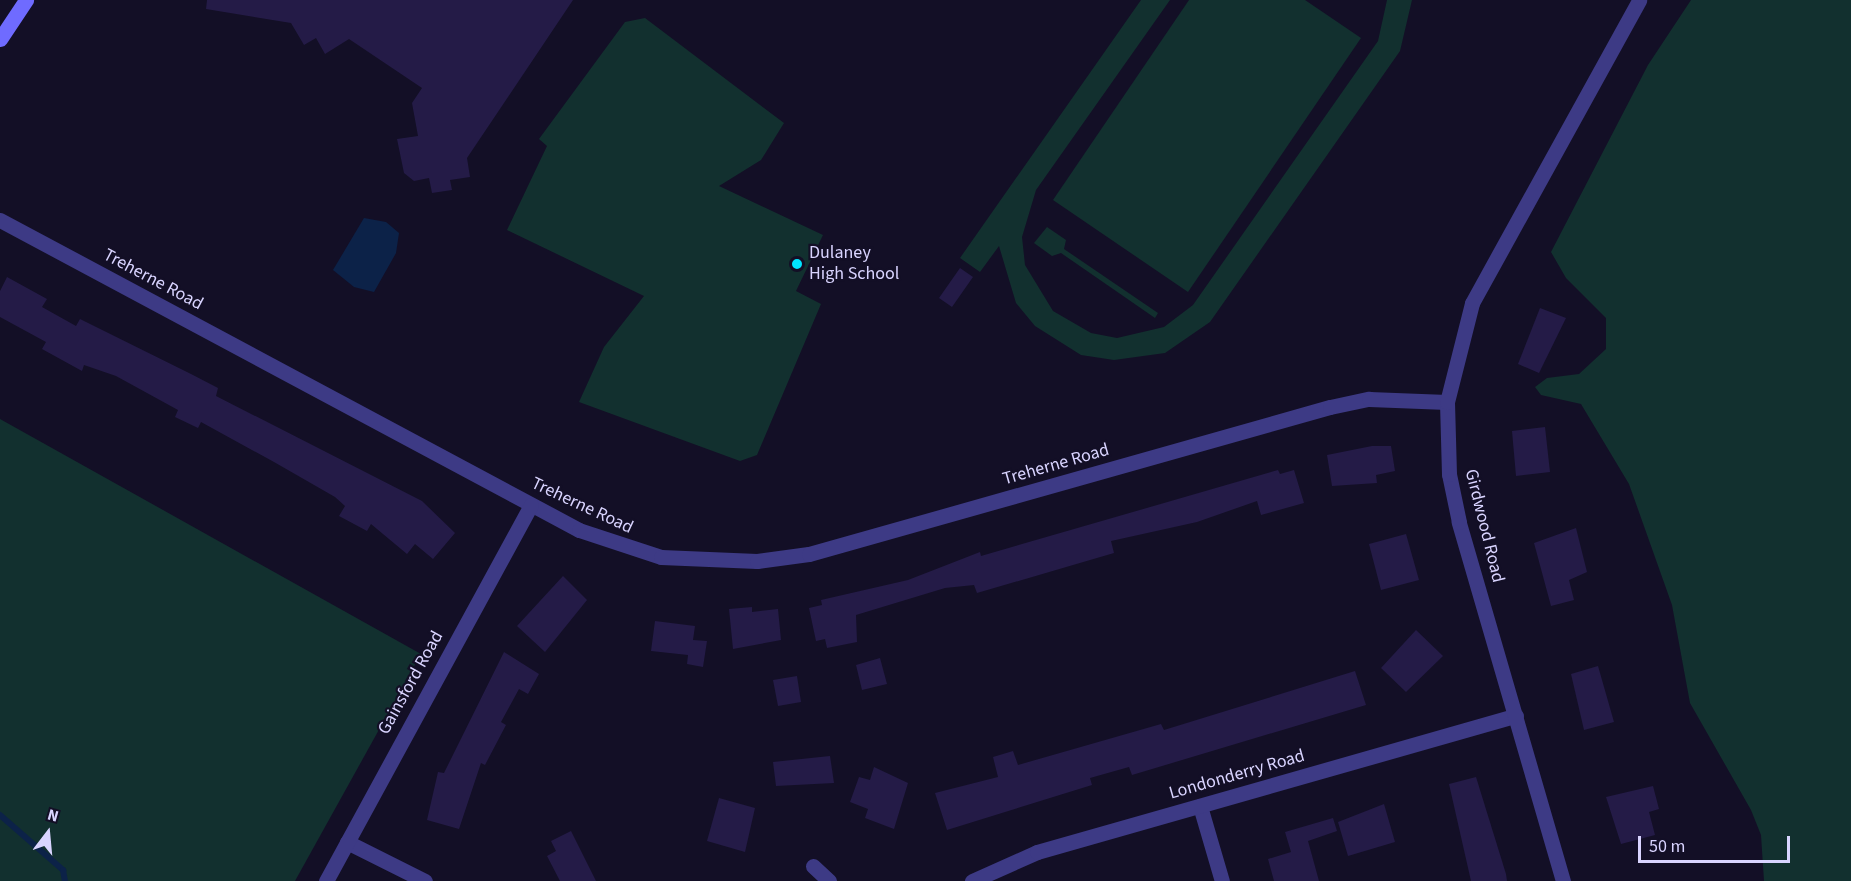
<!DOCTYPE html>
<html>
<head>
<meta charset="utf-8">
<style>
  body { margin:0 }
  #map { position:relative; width:1851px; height:881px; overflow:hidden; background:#130f26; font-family:"Source Sans 3",sans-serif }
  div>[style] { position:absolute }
  .green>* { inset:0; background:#12302f }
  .water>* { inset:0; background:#0c2248 }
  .stream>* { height:6px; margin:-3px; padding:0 3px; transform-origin:3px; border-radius:3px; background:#0c2248 }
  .building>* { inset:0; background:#241b47 }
  .street>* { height:15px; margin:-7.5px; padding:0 7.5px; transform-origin:7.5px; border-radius:7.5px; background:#3d3a85 }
  .secondary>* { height:15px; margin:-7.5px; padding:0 7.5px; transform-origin:7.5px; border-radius:7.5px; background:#6f6bff }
  .dots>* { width:16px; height:16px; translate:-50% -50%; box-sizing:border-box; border:3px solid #130f26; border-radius:50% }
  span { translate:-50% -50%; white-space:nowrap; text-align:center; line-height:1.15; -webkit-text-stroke:4.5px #130f26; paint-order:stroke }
  .poi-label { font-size:18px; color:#d9d4ff }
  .left { translate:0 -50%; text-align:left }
  .street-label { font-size:18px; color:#d9d4ff }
  .north { position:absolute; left:18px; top:803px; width:60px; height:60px; -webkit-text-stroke:4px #130f26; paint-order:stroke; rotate:16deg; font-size:16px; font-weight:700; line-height:24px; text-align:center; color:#d9d4ff }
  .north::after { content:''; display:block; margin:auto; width:21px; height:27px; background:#d9d4ff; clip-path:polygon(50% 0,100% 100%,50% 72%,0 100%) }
  .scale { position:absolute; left:1638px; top:836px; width:152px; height:27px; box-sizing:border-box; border:3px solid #d9d4ff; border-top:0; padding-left:8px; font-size:18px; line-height:21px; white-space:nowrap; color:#d9d4ff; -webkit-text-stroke:4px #130f26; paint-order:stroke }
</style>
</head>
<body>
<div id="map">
  <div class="green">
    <i style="clip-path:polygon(1141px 0,1170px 0,1036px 190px,1022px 237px,1025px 265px,1053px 311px,1091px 333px,1117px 338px,1164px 327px,1193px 305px,1378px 41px,1387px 0,1412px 0,1400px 51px,1210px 322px,1165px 353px,1114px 360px,1081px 355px,1035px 326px,1016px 303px,999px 246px,980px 272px,960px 258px)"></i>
    <i style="clip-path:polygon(1189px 0,1305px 0,1361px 38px,1188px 292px,1053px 200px)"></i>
    <i style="clip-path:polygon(1691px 0,1851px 0,1851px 881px,1764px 881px,1761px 835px,1751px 810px,1690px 703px,1672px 605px,1629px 484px,1581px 404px,1541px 395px,1535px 387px,1547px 378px,1579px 374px,1606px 349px,1606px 318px,1566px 278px,1551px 252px,1648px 65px)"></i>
    <i style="clip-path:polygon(645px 18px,784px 123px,761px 160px,719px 186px,823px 235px,796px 291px,821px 304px,757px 455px,740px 461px,579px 402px,604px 347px,644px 296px,507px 230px,547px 146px,539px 139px,625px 22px)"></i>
    <i style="clip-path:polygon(1047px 227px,1066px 240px,1064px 249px,1158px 313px,1155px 318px,1061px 253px,1052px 256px,1034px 243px)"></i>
    <i style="clip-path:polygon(0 419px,421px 654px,295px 881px,0 881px)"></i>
  </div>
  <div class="water">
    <i style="clip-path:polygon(364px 218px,386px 222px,399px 233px,396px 253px,374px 292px,354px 287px,333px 270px)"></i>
  </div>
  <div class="stream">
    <i style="left:0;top:815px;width:84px;rotate:41.1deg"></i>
    <i style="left:63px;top:870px;width:11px;rotate:80deg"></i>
  </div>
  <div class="building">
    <i style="clip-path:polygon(207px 0,573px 0,467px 158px,470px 177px,450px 180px,452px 190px,432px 193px,429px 178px,414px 181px,404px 173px,397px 139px,418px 136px,412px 103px,422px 88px,349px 39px,325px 54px,316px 38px,304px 45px,291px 23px,206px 9px)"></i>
    <i style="clip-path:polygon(960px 268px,973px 277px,952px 307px,939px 298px)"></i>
    <i style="clip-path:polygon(7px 277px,47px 299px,42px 307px,76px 326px,80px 319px,191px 374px,218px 388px,216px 396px,422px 501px,455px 533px,433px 559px,415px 544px,407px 554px,371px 524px,367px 531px,339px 516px,345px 506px,335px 497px,274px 462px,201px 422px,198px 428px,175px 417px,178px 410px,116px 376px,84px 365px,82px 371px,42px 349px,46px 342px,0 317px,0 291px)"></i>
    <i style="clip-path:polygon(1540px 308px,1566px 318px,1539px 373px,1518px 364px)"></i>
    <i style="clip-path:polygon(1545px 427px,1550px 472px,1516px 476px,1512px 431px)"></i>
    <i style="clip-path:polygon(1372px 446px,1391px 446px,1395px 471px,1376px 475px,1377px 483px,1332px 486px,1327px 455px)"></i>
    <i style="clip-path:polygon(1278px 470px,1280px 474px,1294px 470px,1304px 503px,1261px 515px,1257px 501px,1197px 522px,1111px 541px,1114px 553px,1073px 565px,977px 593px,974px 585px,945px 588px,856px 615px,857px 642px,827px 648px,825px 639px,816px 641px,809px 608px,822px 605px,821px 600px,908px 580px,980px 552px,981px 556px)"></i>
    <i style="clip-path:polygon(1576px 528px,1587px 572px,1569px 580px,1574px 600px,1551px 606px,1534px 543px)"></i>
    <i style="clip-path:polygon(1406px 534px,1419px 580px,1381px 590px,1369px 544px)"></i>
    <i style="clip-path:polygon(563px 576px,587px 600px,545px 652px,517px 626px)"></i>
    <i style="clip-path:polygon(752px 607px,752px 612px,778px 609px,781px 640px,733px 649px,729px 609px)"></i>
    <i style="clip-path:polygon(655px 621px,695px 626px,693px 640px,707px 641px,703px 667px,687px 664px,688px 655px,651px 651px)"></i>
    <i style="clip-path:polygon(1416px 630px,1443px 656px,1406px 692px,1381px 668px)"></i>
    <i style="clip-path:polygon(504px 652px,539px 674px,528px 694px,519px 689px,501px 722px,506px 725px,485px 765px,481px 763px,459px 829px,427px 820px,438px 772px,444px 773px)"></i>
    <i style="clip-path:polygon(880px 658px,887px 684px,862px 690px,856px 665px)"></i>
    <i style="clip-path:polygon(1598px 666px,1614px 722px,1584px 730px,1571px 674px)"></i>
    <i style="clip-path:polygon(1355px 671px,1366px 705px,1132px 775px,1129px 767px,1090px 778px,1092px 785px,947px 830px,935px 793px,998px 777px,993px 757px,1013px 751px,1018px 765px,1161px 724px,1164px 730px)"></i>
    <i style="clip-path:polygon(797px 676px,801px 702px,778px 706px,773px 680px)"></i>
    <i style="clip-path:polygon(830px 756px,834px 783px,776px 786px,773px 762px)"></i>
    <i style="clip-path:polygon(874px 767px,908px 783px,894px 829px,865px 818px,868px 809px,850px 802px,859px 777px,870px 780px)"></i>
    <i style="clip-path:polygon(1476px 777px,1506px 874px,1507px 881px,1471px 881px,1449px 784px)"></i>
    <i style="clip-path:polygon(1653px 786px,1659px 809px,1649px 812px,1655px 835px,1621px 844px,1606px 797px)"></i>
    <i style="clip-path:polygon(719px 798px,755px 808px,745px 852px,707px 841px)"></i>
    <i style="clip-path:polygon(1384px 804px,1395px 842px,1348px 856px,1338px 822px)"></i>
    <i style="clip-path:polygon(1333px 818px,1337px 831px,1308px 841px,1319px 881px,1274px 881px,1268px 859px,1291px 852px,1285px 832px)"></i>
    <i style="clip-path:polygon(571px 831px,596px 881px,560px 881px,547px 856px,556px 851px,551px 841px)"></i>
  </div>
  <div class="street">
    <i style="left:0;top:220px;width:657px;rotate:28.16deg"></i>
    <i style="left:579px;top:530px;width:86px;rotate:18.2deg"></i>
    <i style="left:661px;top:557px;width:96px;rotate:2.4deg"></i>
    <i style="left:757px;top:561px;width:52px;rotate:-7.7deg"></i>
    <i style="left:809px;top:554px;width:541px;rotate:-15.76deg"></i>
    <i style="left:1330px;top:407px;width:40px;rotate:-12deg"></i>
    <i style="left:1369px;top:399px;width:78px;rotate:2.2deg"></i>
    <i style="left:1200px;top:806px;width:78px;rotate:73.7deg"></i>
    <i style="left:347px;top:842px;width:87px;rotate:26.6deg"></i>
    <i style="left:813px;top:866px;width:22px;rotate:43deg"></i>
    <i style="left:326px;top:881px;width:428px;rotate:-61.4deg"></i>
    <i style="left:972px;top:881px;width:71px;rotate:-24deg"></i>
    <i style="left:1037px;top:852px;width:498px;rotate:-15.9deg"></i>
    <i style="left:1563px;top:881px;width:374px;rotate:-106.2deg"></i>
    <i style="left:1459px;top:522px;width:49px;rotate:-101.8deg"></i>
    <i style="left:1449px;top:474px;width:72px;rotate:-91.6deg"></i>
    <i style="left:1447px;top:402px;width:102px;rotate:-75.8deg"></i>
    <i style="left:1472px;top:303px;width:346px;rotate:-61.1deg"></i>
  </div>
  <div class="secondary">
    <i style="left:0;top:39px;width:47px;rotate:-56.3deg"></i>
  </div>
  <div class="dots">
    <i style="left:797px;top:264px;background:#00e5ff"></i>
  </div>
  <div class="poi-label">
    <span class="left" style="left:809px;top:264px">Dulaney<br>High School</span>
  </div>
  <div class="street-label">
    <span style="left:153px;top:280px;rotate:28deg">Treherne Road</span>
    <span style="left:1056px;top:465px;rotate:-16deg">Treherne Road</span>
    <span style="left:582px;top:506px;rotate:25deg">Treherne Road</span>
    <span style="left:1484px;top:526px;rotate:76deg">Girdwood Road</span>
    <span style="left:411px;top:683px;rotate:-61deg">Gainsford Road</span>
    <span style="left:1237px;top:775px;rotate:-16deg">Londonderry Road</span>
  </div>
  <div class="north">N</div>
  <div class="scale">50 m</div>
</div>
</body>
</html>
